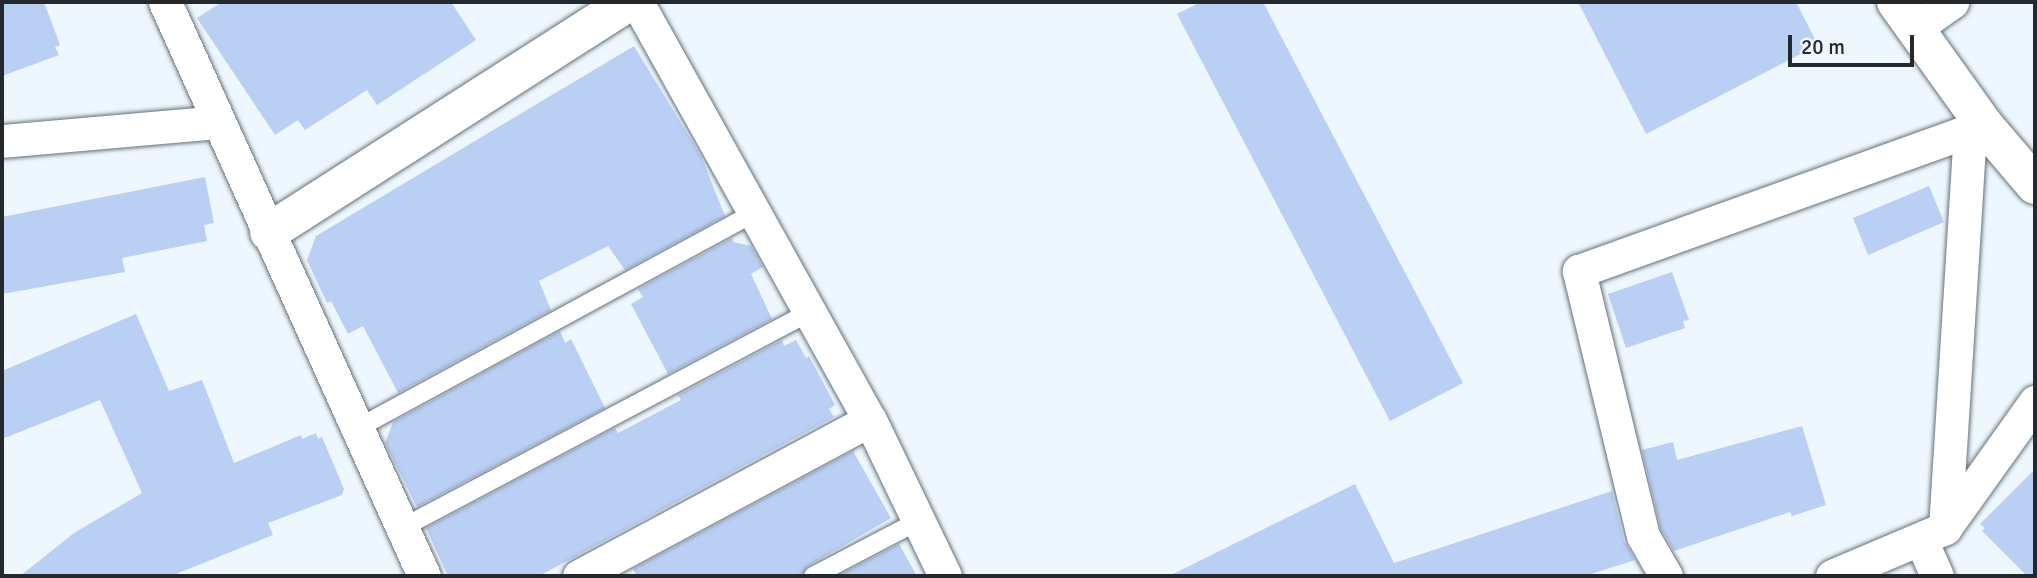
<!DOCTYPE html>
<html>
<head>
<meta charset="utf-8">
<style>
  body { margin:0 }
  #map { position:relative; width:2037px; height:578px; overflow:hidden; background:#eef7fe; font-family:Signika,sans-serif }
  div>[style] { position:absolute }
  .building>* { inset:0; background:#bacff4 }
  .roads { filter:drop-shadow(0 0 2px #63717a) drop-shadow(0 0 2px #63717a) }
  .service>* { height:18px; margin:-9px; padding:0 9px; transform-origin:9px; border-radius:9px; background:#fff }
  .minor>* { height:33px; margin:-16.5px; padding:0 16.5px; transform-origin:16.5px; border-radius:16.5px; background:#fff }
  .tertiary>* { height:38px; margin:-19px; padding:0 19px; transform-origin:19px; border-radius:19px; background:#fff }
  span { translate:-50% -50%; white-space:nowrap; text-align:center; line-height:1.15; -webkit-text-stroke:5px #eef7fe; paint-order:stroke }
  .frame { position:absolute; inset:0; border:4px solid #23292d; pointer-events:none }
  .scale { position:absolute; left:1788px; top:35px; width:126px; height:32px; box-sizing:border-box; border:4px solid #23292d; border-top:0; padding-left:9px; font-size:21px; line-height:24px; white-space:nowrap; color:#23292d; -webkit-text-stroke:5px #eef7fe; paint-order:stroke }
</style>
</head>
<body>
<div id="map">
  <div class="building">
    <i style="clip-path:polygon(2px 2px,44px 2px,60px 45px,55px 47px,59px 55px,2px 76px)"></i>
    <i style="clip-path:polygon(222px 2px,451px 2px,476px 40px,377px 105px,367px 90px,305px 130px,298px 120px,275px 135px,197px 18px)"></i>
    <i style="clip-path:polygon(1201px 2px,1263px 2px,1463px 383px,1390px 421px,1177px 14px)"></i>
    <i style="clip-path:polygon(1578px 2px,1796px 2px,1818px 45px,1646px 134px)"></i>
    <i style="clip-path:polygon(634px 46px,701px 156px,725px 216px,625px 270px,608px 246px,539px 281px,551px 310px,398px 393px,363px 326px,348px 334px,331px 301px,327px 303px,307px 260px,316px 236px)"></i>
    <i style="clip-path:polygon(205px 177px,214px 223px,204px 225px,207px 241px,122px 258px,125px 272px,2px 294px,2px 217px)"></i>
    <i style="clip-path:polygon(1929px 186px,1944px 222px,1868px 255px,1853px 218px)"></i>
    <i style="clip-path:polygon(732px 238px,733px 242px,751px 246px,763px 267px,751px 274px,772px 319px,668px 374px,631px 304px,643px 297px,638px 289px)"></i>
    <i style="clip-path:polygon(1672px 272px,1689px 320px,1683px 321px,1685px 328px,1626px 348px,1608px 294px)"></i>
    <i style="clip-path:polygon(136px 314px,169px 391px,202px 380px,234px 463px,301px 435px,302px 439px,316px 433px,318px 439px,322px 437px,344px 489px,342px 495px,268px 523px,273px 535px,171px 576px,20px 576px,74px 533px,142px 493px,100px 400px,2px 439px,2px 371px)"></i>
    <i style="clip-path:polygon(560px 331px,565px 343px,571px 339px,605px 408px,417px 507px,385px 443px,393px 422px)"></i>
    <i style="clip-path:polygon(782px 340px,784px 346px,796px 340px,806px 358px,809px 356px,835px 405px,829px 409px,834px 417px,539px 576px,448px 576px,426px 528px,615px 428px,618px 433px,681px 400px,678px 395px)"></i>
    <i style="clip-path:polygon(1802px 426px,1826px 505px,1792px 516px,1790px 512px,1674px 551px,1661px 529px,1642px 450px,1673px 442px,1677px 460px)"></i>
    <i style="clip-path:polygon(853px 451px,891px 518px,808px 566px,802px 576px,637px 576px,633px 569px)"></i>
    <i style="clip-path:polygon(2035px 469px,2035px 576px,2027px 576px,1982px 531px,1985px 528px,1980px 524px)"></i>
    <i style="clip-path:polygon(1355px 484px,1394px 563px,1612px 491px,1624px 541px,1635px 560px,1585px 576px,1169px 576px)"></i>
    <i style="clip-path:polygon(899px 544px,917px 576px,837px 576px)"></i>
  </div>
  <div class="roads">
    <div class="service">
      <i style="left:356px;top:429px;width:453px;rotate:-28.5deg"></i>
      <i style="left:402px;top:528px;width:462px;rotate:-27.9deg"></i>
      <i style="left:813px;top:576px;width:119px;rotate:-27.6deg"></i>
    </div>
    <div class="minor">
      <i style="left:165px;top:2px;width:630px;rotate:65.71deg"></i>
      <i style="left:637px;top:2px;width:479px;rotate:60.9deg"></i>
      <i style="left:870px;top:420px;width:173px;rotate:64.3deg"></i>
      <i style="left:1914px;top:29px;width:47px;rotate:-35.4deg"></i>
      <i style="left:2px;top:141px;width:217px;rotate:-5deg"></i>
      <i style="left:1945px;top:528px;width:155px;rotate:-54.5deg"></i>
      <i style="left:1921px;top:540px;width:39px;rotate:66deg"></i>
      <i style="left:579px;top:576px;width:330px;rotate:-28.2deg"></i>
      <i style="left:1666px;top:576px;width:46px;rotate:-119.9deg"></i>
      <i style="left:1643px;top:536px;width:273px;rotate:-103.6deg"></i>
      <i style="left:1579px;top:271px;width:431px;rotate:-19.8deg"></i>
      <i style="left:1832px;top:576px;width:123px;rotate:-23deg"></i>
      <i style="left:1945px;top:528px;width:399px;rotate:-86.4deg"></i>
    </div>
    <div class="tertiary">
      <i style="left:1896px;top:2px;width:151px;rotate:54.4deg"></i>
      <i style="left:1984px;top:125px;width:79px;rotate:49.6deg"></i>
      <i style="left:269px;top:232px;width:426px;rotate:-32.6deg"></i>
    </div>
  </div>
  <div class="frame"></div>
  <div class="scale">20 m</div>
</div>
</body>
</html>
